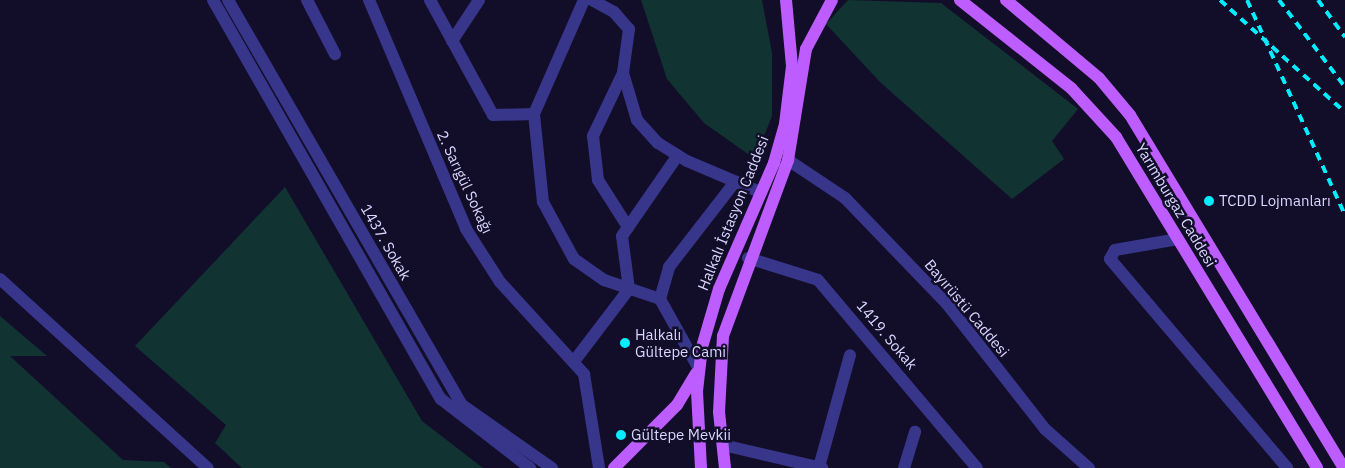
<!DOCTYPE html>
<html>
<head>
<meta charset="utf-8">
<style>
  body { margin:0 }
  #map { position:relative; width:1345px; height:468px; overflow:hidden; background:#120e29; font-family:"IBM Plex Sans",sans-serif }
  div>[style] { position:absolute }
  .green>* { inset:0; background:#113331 }
  .minor>* { height:12px; margin:-6px; padding:0 6px; transform-origin:6px; border-radius:6px; background:#37368b }
  .major>* { height:12px; margin:-6px; padding:0 6px; transform-origin:6px; border-radius:6px; background:#be5dff }
  .rail>* { height:4px; margin-top:-2px; transform-origin:0; background:repeating-linear-gradient(90deg,#02edff 0 8px,transparent 0 14px) }
  .dots>* { width:14px; height:14px; translate:-50% -50%; box-sizing:border-box; border:2px solid #120e29; border-radius:50% }
  span { translate:-50% -50%; white-space:nowrap; text-align:center; line-height:1.15; -webkit-text-stroke:5px #120e29; paint-order:stroke }
  .street-label { font-size:15px; color:#d9d6ff }
  .poi-label { font-size:15px; color:#d9d6ff }
  .left { translate:0 -50%; text-align:left }
</style>
</head>
<body>
<div id="map">
  <div class="green">
    <i style="clip-path:polygon(641px 0,762px 0,772px 53px,772px 116px,755px 159px,704px 123px,667px 79px)"></i>
    <i style="clip-path:polygon(848px 0,941px 3px,1078px 109px,1052px 141px,1064px 159px,1012px 199px,880px 82px,826px 24px)"></i>
    <i style="clip-path:polygon(285px 187px,422px 421px,483px 468px,242px 468px,215px 443px,226px 425px,135px 346px)"></i>
    <i style="clip-path:polygon(0 316px,47px 356px,10px 356px,123px 460px,164px 462px,171px 468px,0 468px)"></i>
  </div>
  <div class="minor">
    <i style="left:213px;top:0;width:460px;rotate:60.3deg"></i>
    <i style="left:441px;top:399px;width:113px;rotate:37.8deg"></i>
    <i style="left:228px;top:0;width:468px;rotate:60deg"></i>
    <i style="left:462px;top:405px;width:110px;rotate:35deg"></i>
    <i style="left:307px;top:0;width:61px;rotate:62.6deg"></i>
    <i style="left:369px;top:0;width:249px;rotate:67deg"></i>
    <i style="left:466px;top:229px;width:63px;rotate:57.3deg"></i>
    <i style="left:500px;top:282px;width:125px;rotate:47.6deg"></i>
    <i style="left:584px;top:374px;width:95px;rotate:80.9deg"></i>
    <i style="left:430px;top:0;width:131px;rotate:61.3deg"></i>
    <i style="left:493px;top:115px;width:41px;rotate:-1.4deg"></i>
    <i style="left:584px;top:0;width:124px;rotate:113.7deg"></i>
    <i style="left:534px;top:114px;width:88px;rotate:84.2deg"></i>
    <i style="left:543px;top:202px;width:65px;rotate:61.5deg"></i>
    <i style="left:574px;top:259px;width:37px;rotate:35deg"></i>
    <i style="left:604px;top:280px;width:59px;rotate:18.7deg"></i>
    <i style="left:592px;top:0;width:25px;rotate:29deg"></i>
    <i style="left:614px;top:12px;width:23px;rotate:49deg"></i>
    <i style="left:629px;top:29px;width:44px;rotate:97.8deg"></i>
    <i style="left:623px;top:73px;width:49px;rotate:73.4deg"></i>
    <i style="left:637px;top:120px;width:31px;rotate:48deg"></i>
    <i style="left:658px;top:143px;width:34px;rotate:32deg"></i>
    <i style="left:687px;top:161px;width:79px;rotate:23deg"></i>
    <i style="left:452px;top:41px;width:49px;rotate:-56.6deg"></i>
    <i style="left:623px;top:73px;width:70px;rotate:115.5deg"></i>
    <i style="left:593px;top:136px;width:44px;rotate:83.5deg"></i>
    <i style="left:598px;top:180px;width:56px;rotate:57.4deg"></i>
    <i style="left:788px;top:160px;width:69px;rotate:33.7deg"></i>
    <i style="left:845px;top:198px;width:147px;rotate:46.1deg"></i>
    <i style="left:947px;top:304px;width:159px;rotate:51.9deg"></i>
    <i style="left:1045px;top:429px;width:59px;rotate:41.6deg"></i>
    <i style="left:1178px;top:239px;width:64px;rotate:170.1deg"></i>
    <i style="left:1115px;top:250px;width:10px;rotate:119deg"></i>
    <i style="left:1110px;top:259px;width:274px;rotate:49.7deg"></i>
    <i style="left:748px;top:258px;width:73px;rotate:17.4deg"></i>
    <i style="left:818px;top:280px;width:246px;rotate:49.8deg"></i>
    <i style="left:0;top:279px;width:281px;rotate:42.3deg"></i>
    <i style="left:575px;top:360px;width:89px;rotate:-52.7deg"></i>
    <i style="left:629px;top:289px;width:53px;rotate:-97.5deg"></i>
    <i style="left:622px;top:236px;width:98px;rotate:-55.3deg"></i>
    <i style="left:699px;top:369px;width:80px;rotate:-119.1deg"></i>
    <i style="left:660px;top:299px;width:33px;rotate:-74deg"></i>
    <i style="left:669px;top:267px;width:108px;rotate:-52.2deg"></i>
    <i style="left:723px;top:445px;width:102px;rotate:13.1deg"></i>
    <i style="left:819px;top:467px;width:116px;rotate:-74.5deg"></i>
    <i style="left:904px;top:468px;width:38px;rotate:-73deg"></i>
  </div>
  <div class="major">
    <i style="left:960px;top:0;width:142px;rotate:38.4deg"></i>
    <i style="left:1071px;top:88px;width:67px;rotate:47.4deg"></i>
    <i style="left:1116px;top:137px;width:387px;rotate:58.7deg"></i>
    <i style="left:1006px;top:0;width:121px;rotate:40deg"></i>
    <i style="left:1099px;top:78px;width:48px;rotate:50deg"></i>
    <i style="left:1130px;top:115px;width:413px;rotate:58.8deg"></i>
    <i style="left:614px;top:468px;width:89px;rotate:-45deg"></i>
    <i style="left:677px;top:405px;width:37px;rotate:-59deg"></i>
    <i style="left:701px;top:468px;width:77px;rotate:-93deg"></i>
    <i style="left:697px;top:391px;width:44px;rotate:-83.5deg"></i>
    <i style="left:702px;top:347px;width:60px;rotate:-73.7deg"></i>
    <i style="left:719px;top:289px;width:137px;rotate:-66.4deg"></i>
    <i style="left:774px;top:163px;width:41px;rotate:-74.2deg"></i>
    <i style="left:785px;top:124px;width:58px;rotate:-83.1deg"></i>
    <i style="left:792px;top:66px;width:66px;rotate:-95.2deg"></i>
    <i style="left:725px;top:468px;width:56px;rotate:-96.1deg"></i>
    <i style="left:719px;top:412px;width:76px;rotate:-87deg"></i>
    <i style="left:723px;top:336px;width:188px;rotate:-69.7deg"></i>
    <i style="left:788px;top:160px;width:112px;rotate:-80.8deg"></i>
    <i style="left:806px;top:49px;width:55px;rotate:-62deg"></i>
  </div>
  <div class="rail">
    <i style="left:1220px;top:0;width:168px;rotate:41.9deg"></i>
    <i style="left:1247px;top:0;width:236px;rotate:65.5deg"></i>
    <i style="left:1279px;top:0;width:109px;rotate:52.8deg"></i>
    <i style="left:1318px;top:0;width:46px;rotate:53.9deg"></i>
  </div>
  <div class="dots">
    <i style="left:1209px;top:201px;background:#02edff"></i>
    <i style="left:625px;top:343px;background:#02edff"></i>
    <i style="left:621px;top:435px;background:#02edff"></i>
  </div>
  <div class="street-label">
    <span style="left:465px;top:182px;rotate:65deg">2. Sarıgül Sokağı</span>
    <span style="left:1176px;top:205px;rotate:59deg">Yarımburgaz Caddesi</span>
    <span style="left:733px;top:213px;rotate:-68deg">Halkalı İstasyon Caddesi</span>
    <span style="left:386px;top:242px;rotate:60deg">1437. Sokak</span>
    <span style="left:967px;top:308px;rotate:50deg">Bayırüstü Caddesi</span>
    <span style="left:887px;top:335px;rotate:50deg">1419. Sokak</span>
  </div>
  <div class="poi-label">
    <span class="left" style="left:1219px;top:201px">TCDD Lojmanları</span>
    <span class="left" style="left:635px;top:343px">Halkalı<br>Gültepe Cami</span>
    <span class="left" style="left:631px;top:435px">Gültepe Mevkii</span>
  </div>
</div>
</body>
</html>
